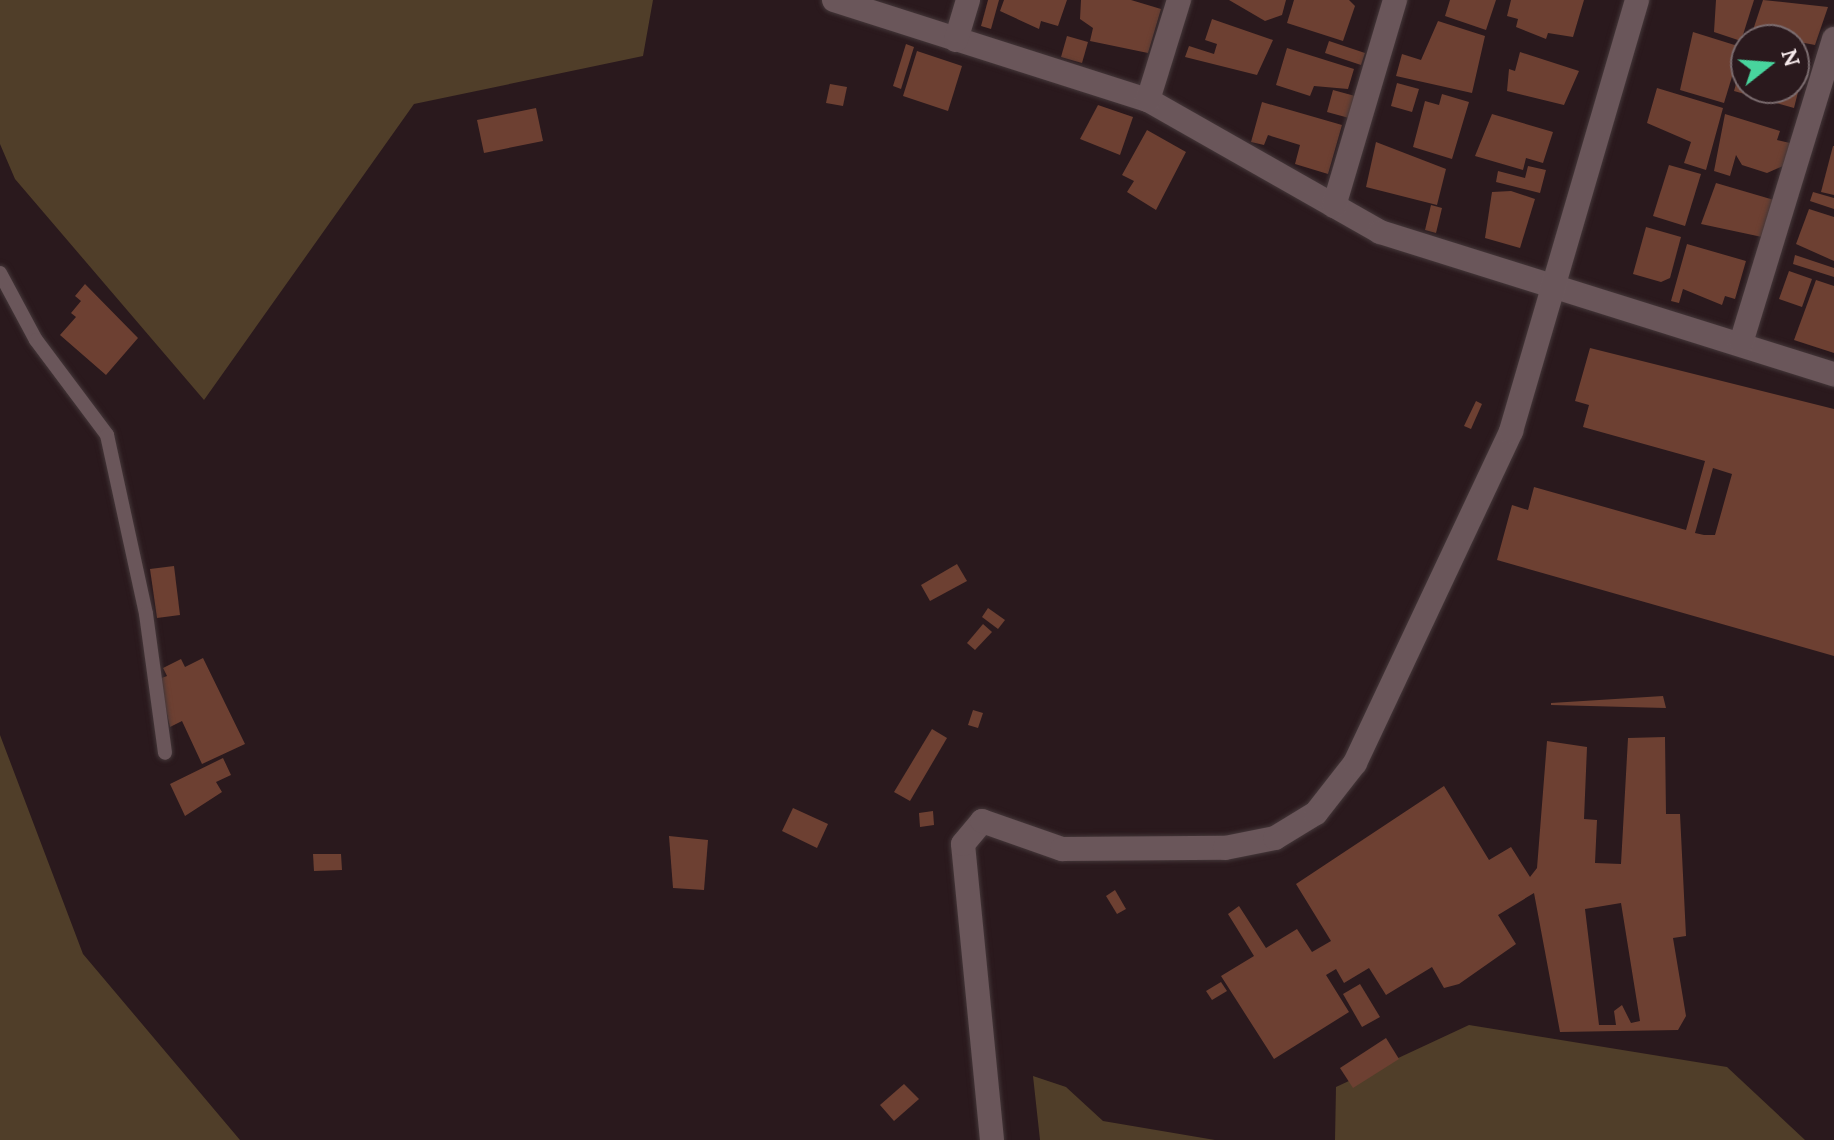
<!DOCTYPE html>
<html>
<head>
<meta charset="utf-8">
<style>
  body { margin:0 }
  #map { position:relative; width:1834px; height:1140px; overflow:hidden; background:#2a191d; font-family:Lora,serif }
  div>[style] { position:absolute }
  .green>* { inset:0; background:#503e29 }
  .building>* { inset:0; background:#6d4032 }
  .roads { filter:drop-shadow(0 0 2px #443739) drop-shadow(0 0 2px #443739) }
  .lane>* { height:14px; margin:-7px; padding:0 7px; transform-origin:7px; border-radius:7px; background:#6a565a }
  .street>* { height:24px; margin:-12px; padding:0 12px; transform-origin:12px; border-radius:12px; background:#6a565a }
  span { translate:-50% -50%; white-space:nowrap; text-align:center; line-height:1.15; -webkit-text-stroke:7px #2a191d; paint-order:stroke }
  .north { position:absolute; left:1730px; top:24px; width:80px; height:80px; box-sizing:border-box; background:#2a191d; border:2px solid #7b6c6f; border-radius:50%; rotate:73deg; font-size:22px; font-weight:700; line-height:32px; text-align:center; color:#f5e8ea }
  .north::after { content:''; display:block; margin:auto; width:28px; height:36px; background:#48d49d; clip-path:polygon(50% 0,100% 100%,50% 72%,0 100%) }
</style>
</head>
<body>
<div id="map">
  <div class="green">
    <i style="clip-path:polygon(0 0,653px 0,643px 56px,414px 104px,204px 400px,15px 179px,0 144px)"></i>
    <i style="clip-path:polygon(0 735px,83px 954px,240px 1140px,0 1140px)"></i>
    <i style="clip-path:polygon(1469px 1025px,1727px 1067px,1805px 1140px,1335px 1140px,1336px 1087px)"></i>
    <i style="clip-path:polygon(1033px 1076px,1066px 1087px,1103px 1121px,1215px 1140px,1040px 1140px)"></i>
  </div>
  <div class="building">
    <i style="clip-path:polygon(988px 0,999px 0,991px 29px,981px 26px)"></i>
    <i style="clip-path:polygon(1004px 0,1067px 0,1058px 26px,1041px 21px,1039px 29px,1000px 11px)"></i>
    <i style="clip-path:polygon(1081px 0,1131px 0,1161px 9px,1148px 53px,1090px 41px,1093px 28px,1080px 19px)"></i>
    <i style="clip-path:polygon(1229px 0,1286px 0,1282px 15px,1265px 21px)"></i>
    <i style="clip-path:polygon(1294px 0,1349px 0,1355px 6px,1343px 41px,1287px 23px)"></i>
    <i style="clip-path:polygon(1450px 0,1496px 0,1486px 30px,1445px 16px)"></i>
    <i style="clip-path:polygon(1511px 0,1584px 0,1573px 37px,1548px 33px,1546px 39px,1516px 27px,1518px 19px,1507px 16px)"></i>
    <i style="clip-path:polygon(1716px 0,1754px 0,1741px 41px,1714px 32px)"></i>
    <i style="clip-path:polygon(1763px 0,1828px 7px,1815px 45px,1752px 33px)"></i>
    <i style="clip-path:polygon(1212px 19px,1273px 40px,1257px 75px,1185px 57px,1189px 46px,1214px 54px,1217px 44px,1205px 40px)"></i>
    <i style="clip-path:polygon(1438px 21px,1485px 36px,1472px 93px,1396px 76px,1402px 54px,1421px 60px)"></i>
    <i style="clip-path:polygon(1693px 32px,1741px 47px,1724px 103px,1680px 90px)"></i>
    <i style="clip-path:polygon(1067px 36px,1088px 42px,1082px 63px,1061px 57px)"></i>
    <i style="clip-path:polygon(1329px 41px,1365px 53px,1361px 65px,1325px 53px)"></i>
    <i style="clip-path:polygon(906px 44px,914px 47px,901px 89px,893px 86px)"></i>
    <i style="clip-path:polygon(1287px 48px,1354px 69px,1348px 89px,1314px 86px,1310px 96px,1276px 85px)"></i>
    <i style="clip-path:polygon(917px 51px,962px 66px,948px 111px,903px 96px)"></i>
    <i style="clip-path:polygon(1520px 52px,1579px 71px,1564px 105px,1507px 91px,1509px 69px,1515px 71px)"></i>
    <i style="clip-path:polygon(1745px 52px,1746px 88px,1794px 88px,1794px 65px,1804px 68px,1794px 108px,1734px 91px)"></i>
    <i style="clip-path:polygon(1397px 83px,1419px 89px,1412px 112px,1391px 106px)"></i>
    <i style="clip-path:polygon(830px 84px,847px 87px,843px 106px,826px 103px)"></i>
    <i style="clip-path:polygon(1657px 88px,1723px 108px,1706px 170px,1684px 163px,1691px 142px,1647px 123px)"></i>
    <i style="clip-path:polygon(1333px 90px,1355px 96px,1349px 118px,1327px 112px)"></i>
    <i style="clip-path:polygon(1442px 94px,1469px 102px,1452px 159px,1413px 147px,1425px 101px,1439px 105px)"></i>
    <i style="clip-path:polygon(1262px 102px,1342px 125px,1328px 174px,1295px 164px,1300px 145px,1268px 135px,1264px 145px,1251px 142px)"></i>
    <i style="clip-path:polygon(1098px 105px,1133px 117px,1120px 155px,1080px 139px)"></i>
    <i style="clip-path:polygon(536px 108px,543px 141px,484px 153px,477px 120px)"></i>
    <i style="clip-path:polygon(1492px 114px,1553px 132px,1543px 163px,1526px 158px,1523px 170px,1475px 156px)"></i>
    <i style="clip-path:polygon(1725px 114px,1780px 131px,1777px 140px,1790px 143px,1783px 166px,1767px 173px,1742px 165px,1736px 155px,1730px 176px,1714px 171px)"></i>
    <i style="clip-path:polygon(1147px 130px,1186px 152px,1156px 210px,1127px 192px,1134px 181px,1122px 175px)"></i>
    <i style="clip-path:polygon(1376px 142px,1446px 169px,1437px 205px,1366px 187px)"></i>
    <i style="clip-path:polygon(1833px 146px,1834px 146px,1834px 195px,1821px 192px)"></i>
    <i style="clip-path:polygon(1669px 165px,1701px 174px,1685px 226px,1653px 216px)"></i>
    <i style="clip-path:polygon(1528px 166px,1546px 170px,1540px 193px,1496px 182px,1498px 171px,1525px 178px)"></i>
    <i style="clip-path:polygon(1716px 183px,1774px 200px,1762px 237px,1701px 224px)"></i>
    <i style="clip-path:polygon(1511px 191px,1535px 199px,1520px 248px,1485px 238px,1492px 192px)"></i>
    <i style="clip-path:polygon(1813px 192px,1834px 198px,1834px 209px,1810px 201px)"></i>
    <i style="clip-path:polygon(1431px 205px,1442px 208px,1436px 233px,1425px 230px)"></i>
    <i style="clip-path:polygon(1809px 209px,1834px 217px,1834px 261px,1796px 244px)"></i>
    <i style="clip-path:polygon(1646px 227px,1681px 237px,1670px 278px,1661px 282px,1633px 274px)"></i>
    <i style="clip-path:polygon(1687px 244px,1746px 261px,1735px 299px,1725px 296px,1722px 305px,1683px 289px,1679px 303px,1671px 301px)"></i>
    <i style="clip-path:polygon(1795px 255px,1834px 268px,1834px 277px,1793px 264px)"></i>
    <i style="clip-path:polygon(1789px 271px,1812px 279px,1802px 307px,1779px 299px)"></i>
    <i style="clip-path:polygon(1816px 280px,1834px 286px,1834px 353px,1794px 340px)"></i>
    <i style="clip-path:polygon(85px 284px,138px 338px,106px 375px,60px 335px,76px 317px,71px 313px,81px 301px,75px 296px)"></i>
    <i style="clip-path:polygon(evenodd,1590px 348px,1834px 409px,1834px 656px,1497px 560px,1512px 505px,1528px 510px,1534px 487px,1686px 530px,1705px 461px,1583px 427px,1589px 405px,1575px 401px,1590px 348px,1713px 468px,1732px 474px,1715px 535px,1704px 535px,1695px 533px,1713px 468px)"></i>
    <i style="clip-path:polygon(1476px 401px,1482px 404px,1471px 429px,1464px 426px)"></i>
    <i style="clip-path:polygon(957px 564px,967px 581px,930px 601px,921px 585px)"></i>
    <i style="clip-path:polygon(174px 566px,180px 615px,157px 618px,150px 569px)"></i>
    <i style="clip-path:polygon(988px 608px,1005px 620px,998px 629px,982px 617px)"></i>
    <i style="clip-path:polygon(983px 624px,992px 632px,975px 650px,967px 643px)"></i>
    <i style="clip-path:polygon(203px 658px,245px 744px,202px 764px,182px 721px,170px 727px,159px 679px,167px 676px,163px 668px,181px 659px,185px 667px)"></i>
    <i style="clip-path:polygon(1663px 696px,1666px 708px,1551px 705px,1551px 703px)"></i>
    <i style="clip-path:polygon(973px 710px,983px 713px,978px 728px,968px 725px)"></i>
    <i style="clip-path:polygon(932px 729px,947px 738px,910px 801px,894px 792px)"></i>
    <i style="clip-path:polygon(evenodd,1665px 737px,1666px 814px,1680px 814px,1686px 936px,1673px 938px,1686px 1016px,1678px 1030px,1560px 1032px,1534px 893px,1498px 915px,1516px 944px,1459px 984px,1444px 988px,1432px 967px,1386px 995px,1369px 968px,1344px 983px,1336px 969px,1326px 975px,1349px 1012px,1274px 1059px,1221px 976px,1254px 956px,1228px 914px,1239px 906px,1266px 948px,1297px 929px,1312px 952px,1331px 941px,1296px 884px,1444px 786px,1489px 860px,1511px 847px,1530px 877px,1537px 868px,1547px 741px,1587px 747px,1584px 819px,1597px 820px,1595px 863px,1621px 864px,1628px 738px,1665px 737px,1621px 903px,1640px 1021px,1631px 1023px,1622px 1005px,1614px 1011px,1616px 1025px,1599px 1025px,1585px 909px,1621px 903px)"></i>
    <i style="clip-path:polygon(223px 758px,231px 775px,216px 782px,222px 792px,185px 816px,170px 784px)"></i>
    <i style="clip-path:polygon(793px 808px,828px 824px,817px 848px,782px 831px)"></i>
    <i style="clip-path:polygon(933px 811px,934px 825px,920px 827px,919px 813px)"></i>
    <i style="clip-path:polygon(669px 836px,708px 840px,704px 890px,673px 888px)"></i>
    <i style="clip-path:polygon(313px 854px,341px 854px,342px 870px,314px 871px)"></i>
    <i style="clip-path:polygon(1115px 890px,1126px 909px,1117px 914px,1106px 896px)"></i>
    <i style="clip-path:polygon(1221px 982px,1227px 991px,1212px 1000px,1206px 991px)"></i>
    <i style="clip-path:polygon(1360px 984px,1380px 1017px,1362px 1027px,1343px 994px)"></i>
    <i style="clip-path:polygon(1386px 1038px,1399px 1059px,1353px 1088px,1340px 1068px)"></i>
    <i style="clip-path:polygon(904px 1084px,919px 1099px,894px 1121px,880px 1105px)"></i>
  </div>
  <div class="roads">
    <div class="lane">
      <i style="left:0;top:273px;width:76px;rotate:61.8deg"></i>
      <i style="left:36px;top:340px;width:119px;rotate:53.2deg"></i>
      <i style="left:107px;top:435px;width:183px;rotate:77.7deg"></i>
      <i style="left:146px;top:614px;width:140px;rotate:82.2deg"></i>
    </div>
    <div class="street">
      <i style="left:834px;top:0;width:330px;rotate:17.7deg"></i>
      <i style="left:1148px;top:100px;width:267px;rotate:29.6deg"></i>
      <i style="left:1380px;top:232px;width:476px;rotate:17.4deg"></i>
      <i style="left:956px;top:40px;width:42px;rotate:-73.3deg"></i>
      <i style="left:1148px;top:100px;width:105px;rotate:-72.8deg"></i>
      <i style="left:1334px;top:206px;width:215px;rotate:-73.5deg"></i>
      <i style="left:1741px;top:343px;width:318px;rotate:-73deg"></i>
      <i style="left:992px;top:1140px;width:297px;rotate:-95.6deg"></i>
      <i style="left:963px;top:844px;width:30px;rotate:-50deg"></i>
      <i style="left:982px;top:821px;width:85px;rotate:19.3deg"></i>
      <i style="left:1062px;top:849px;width:163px;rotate:-0.4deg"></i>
      <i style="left:1225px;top:848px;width:51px;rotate:-11.3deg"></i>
      <i style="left:1275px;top:838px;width:48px;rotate:-31.4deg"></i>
      <i style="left:1316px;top:813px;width:63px;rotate:-52deg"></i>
      <i style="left:1355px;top:763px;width:367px;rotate:-64.8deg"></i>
      <i style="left:1511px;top:431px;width:449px;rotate:-73.7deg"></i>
    </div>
  </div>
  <div class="north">N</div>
</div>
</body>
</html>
